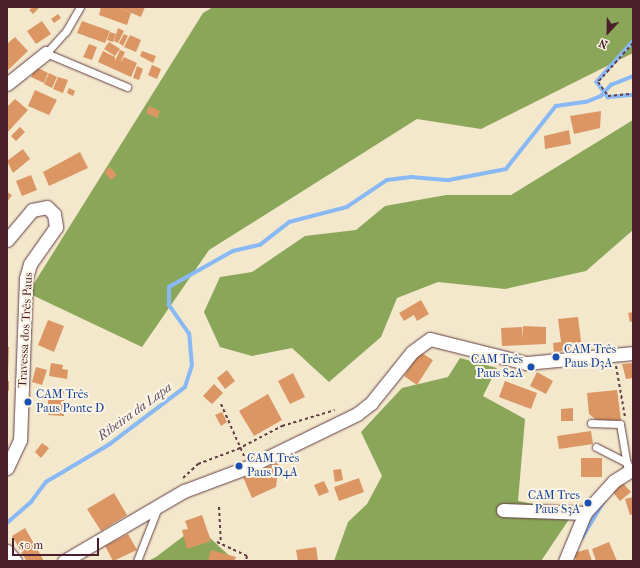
<!DOCTYPE html>
<html>
<head>
<meta charset="utf-8">
<style>
  body { margin:0 }
  #map { position:relative; width:640px; height:568px; overflow:hidden; background:#f3e7cc; font-family:"IM FELL French Canon",serif }
  div>[style] { position:absolute }
  .forest>* { inset:0; background:#8aa659 }
  .stream>* { height:3.5px; margin:-1.75px; padding:0 1.75px; transform-origin:1.75px; border-radius:1.75px; background:#88b9f4 }
  .building>* { inset:0; background:#db9664 }
  .path>* { height:2px; margin-top:-1px; transform-origin:0; background:repeating-linear-gradient(90deg,#633d43 0 3px,transparent 0 6px) }
  .roads { filter:drop-shadow(0 0 1px #633d43) drop-shadow(0 0 1px #633d43) }
  .service>* { height:7px; margin:-3.5px; padding:0 3.5px; transform-origin:3.5px; border-radius:3.5px; background:#fff }
  .minor>* { height:13px; margin:-6.5px; padding:0 6.5px; transform-origin:6.5px; border-radius:6.5px; background:#fff }
  .dots>* { width:11px; height:11px; translate:-50% -50%; box-sizing:border-box; border:2px solid #fcf5e5; border-radius:50% }
  span { translate:-50% -50%; white-space:nowrap; text-align:center; line-height:1.15; -webkit-text-stroke:4px #fcf5e5; paint-order:stroke }
  .street-label { font-size:12px; color:#4a1f2b }
  .transit-label { font-size:12px; color:#164399 }
  .left { translate:0 -50%; text-align:left }
  .right { translate:-100% -50%; text-align:right }
  .water-label { font-size:13px; color:#5d4d67; font-style:italic }
  .frame { position:absolute; inset:0; border:8px solid #4a1f2b; pointer-events:none }
  .north { position:absolute; left:588px; top:12px; width:40px; height:40px; -webkit-text-stroke:3px #fcf5e5; paint-order:stroke; rotate:202deg; font-size:11px; font-weight:700; line-height:16px; text-align:center; color:#4a1f2b }
  .north::after { content:''; display:block; margin:auto; width:14px; height:18px; background:#4a1f2b; clip-path:polygon(50% 0,100% 100%,50% 72%,0 100%) }
  .scale { position:absolute; left:12px; top:538px; width:87px; height:18px; box-sizing:border-box; border:2px solid #4a1f2b; border-top:0; padding-left:5px; font-size:12px; line-height:14px; white-space:nowrap; color:#4a1f2b; -webkit-text-stroke:3px #fcf5e5; paint-order:stroke }
</style>
</head>
<body>
<div id="map">
  <div class="forest">
    <i style="clip-path:polygon(213px 7px,633px 7px,633px 53px,481px 129px,417px 119px,209px 250px,142px 347px,28px 293px,203px 13px)"></i>
    <i style="clip-path:polygon(633px 120px,633px 230px,586px 271px,505px 289px,438px 282px,397px 298px,381px 337px,329px 382px,292px 348px,252px 356px,220px 347px,204px 312px,220px 277px,252px 272px,305px 236px,356px 230px,385px 206px,446px 195px,511px 195px)"></i>
    <i style="clip-path:polygon(460px 358px,497px 368px,483px 396px,525px 419px,518px 501px,574px 512px,541px 561px,334px 561px,348px 522px,367px 504px,382px 476px,361px 432px,402px 388px,448px 377px)"></i>
    <i style="clip-path:polygon(197px 526px,235px 561px,148px 561px,156px 557px)"></i>
  </div>
  <div class="stream">
    <i style="left:633px;top:42px;width:54px;rotate:132deg"></i>
    <i style="left:597px;top:82px;width:19px;rotate:54deg"></i>
    <i style="left:608px;top:97px;width:25px;rotate:-5deg"></i>
    <i style="left:7px;top:523px;width:32px;rotate:-41deg"></i>
    <i style="left:31px;top:502px;width:25px;rotate:-53deg"></i>
    <i style="left:46px;top:482px;width:74px;rotate:-30.7deg"></i>
    <i style="left:110px;top:444px;width:94px;rotate:-37.2deg"></i>
    <i style="left:185px;top:387px;width:22px;rotate:-72deg"></i>
    <i style="left:192px;top:366px;width:32px;rotate:-95deg"></i>
    <i style="left:189px;top:334px;width:35px;rotate:-125deg"></i>
    <i style="left:169px;top:305px;width:18px;rotate:-90deg"></i>
    <i style="left:169px;top:287px;width:73px;rotate:-29.4deg"></i>
    <i style="left:233px;top:251px;width:28px;rotate:-13deg"></i>
    <i style="left:260px;top:245px;width:37px;rotate:-38deg"></i>
    <i style="left:289px;top:222px;width:60px;rotate:-14.5deg"></i>
    <i style="left:347px;top:207px;width:48px;rotate:-34deg"></i>
    <i style="left:387px;top:180px;width:24px;rotate:-7deg"></i>
    <i style="left:411px;top:177px;width:38px;rotate:5deg"></i>
    <i style="left:449px;top:180px;width:58px;rotate:-10.9deg"></i>
    <i style="left:506px;top:169px;width:80px;rotate:-51.6deg"></i>
    <i style="left:556px;top:106px;width:30px;rotate:-8deg"></i>
    <i style="left:586px;top:102px;width:16px;rotate:-22deg"></i>
    <i style="left:601px;top:96px;width:15px;rotate:-48deg"></i>
    <i style="left:611px;top:85px;width:24px;rotate:-22deg"></i>
    <i style="left:582px;top:538px;width:43px;rotate:-59.3deg"></i>
  </div>
  <div class="building">
    <i style="clip-path:polygon(33px 7px,40px 7px,33px 14px,29px 10px)"></i>
    <i style="clip-path:polygon(101px 7px,117px 7px,131px 13px,127px 25px,99px 15px)"></i>
    <i style="clip-path:polygon(117px 7px,145px 7px,141px 17px)"></i>
    <i style="clip-path:polygon(58px 14px,61px 18px,54px 23px,51px 19px)"></i>
    <i style="clip-path:polygon(42px 21px,51px 34px,36px 44px,27px 31px)"></i>
    <i style="clip-path:polygon(82px 21px,110px 31px,105px 43px,77px 33px)"></i>
    <i style="clip-path:polygon(118px 28px,124px 31px,118px 43px,114px 41px)"></i>
    <i style="clip-path:polygon(110px 32px,116px 34px,113px 42px,107px 40px)"></i>
    <i style="clip-path:polygon(124px 34px,128px 36px,123px 46px,119px 43px)"></i>
    <i style="clip-path:polygon(130px 35px,141px 40px,136px 52px,124px 47px)"></i>
    <i style="clip-path:polygon(15px 37px,28px 51px,7px 71px,7px 44px)"></i>
    <i style="clip-path:polygon(109px 42px,120px 49px,115px 56px,104px 49px)"></i>
    <i style="clip-path:polygon(89px 44px,97px 47px,92px 60px,83px 57px)"></i>
    <i style="clip-path:polygon(120px 50px,125px 52px,120px 63px,124px 57px,137px 63px,131px 77px,98px 62px,103px 51px,115px 57px,115px 61px)"></i>
    <i style="clip-path:polygon(142px 51px,156px 56px,153px 63px,140px 56px)"></i>
    <i style="clip-path:polygon(152px 65px,161px 69px,157px 79px,148px 75px)"></i>
    <i style="clip-path:polygon(137px 66px,143px 69px,139px 80px,133px 78px)"></i>
    <i style="clip-path:polygon(36px 67px,48px 73px,44px 83px,31px 77px)"></i>
    <i style="clip-path:polygon(49px 73px,57px 77px,52px 88px,44px 84px)"></i>
    <i style="clip-path:polygon(58px 77px,68px 80px,63px 93px,53px 89px)"></i>
    <i style="clip-path:polygon(69px 88px,75px 91px,73px 96px,67px 93px)"></i>
    <i style="clip-path:polygon(35px 90px,57px 100px,49px 115px,28px 106px)"></i>
    <i style="clip-path:polygon(15px 99px,28px 110px,7px 133px,7px 107px)"></i>
    <i style="clip-path:polygon(149px 106px,160px 111px,157px 118px,146px 113px)"></i>
    <i style="clip-path:polygon(601px 111px,600px 128px,574px 134px,570px 116px)"></i>
    <i style="clip-path:polygon(20px 127px,25px 132px,16px 141px,11px 136px)"></i>
    <i style="clip-path:polygon(569px 130px,571px 144px,545px 149px,544px 136px)"></i>
    <i style="clip-path:polygon(23px 149px,30px 159px,13px 173px,7px 161px)"></i>
    <i style="clip-path:polygon(80px 152px,88px 168px,49px 186px,43px 172px)"></i>
    <i style="clip-path:polygon(110px 167px,117px 175px,111px 180px,104px 172px)"></i>
    <i style="clip-path:polygon(31px 175px,37px 190px,22px 196px,16px 181px)"></i>
    <i style="clip-path:polygon(7px 192px,12px 195px,7px 202px)"></i>
    <i style="clip-path:polygon(421px 300px,429px 314px,417px 321px,414px 315px,404px 321px,399px 313px)"></i>
    <i style="clip-path:polygon(633px 312px,633px 321px,630px 322px,628px 313px)"></i>
    <i style="clip-path:polygon(578px 317px,582px 349px,554px 352px,553px 343px,561px 342px,558px 319px)"></i>
    <i style="clip-path:polygon(48px 320px,64px 326px,54px 352px,38px 345px)"></i>
    <i style="clip-path:polygon(523px 326px,546px 327px,546px 344px,502px 346px,501px 328px,522px 327px,523px 340px)"></i>
    <i style="clip-path:polygon(7px 347px,9px 347px,8px 372px,7px 372px)"></i>
    <i style="clip-path:polygon(420px 352px,433px 360px,417px 385px,404px 376px)"></i>
    <i style="clip-path:polygon(51px 363px,63px 365px,62px 369px,68px 370px,67px 379px,49px 376px)"></i>
    <i style="clip-path:polygon(633px 363px,633px 378px,626px 379px,622px 364px)"></i>
    <i style="clip-path:polygon(36px 367px,47px 370px,42px 385px,32px 382px)"></i>
    <i style="clip-path:polygon(227px 370px,235px 381px,225px 389px,217px 378px)"></i>
    <i style="clip-path:polygon(537px 372px,553px 381px,546px 394px,530px 386px)"></i>
    <i style="clip-path:polygon(293px 373px,305px 397px,290px 404px,278px 381px)"></i>
    <i style="clip-path:polygon(7px 381px,9px 381px,9px 391px,7px 391px)"></i>
    <i style="clip-path:polygon(505px 381px,537px 393px,531px 409px,499px 397px)"></i>
    <i style="clip-path:polygon(214px 384px,223px 393px,212px 404px,203px 396px)"></i>
    <i style="clip-path:polygon(54px 390px,64px 391px,63px 396px,54px 395px)"></i>
    <i style="clip-path:polygon(617px 390px,621px 420px,600px 423px,589px 414px,587px 393px)"></i>
    <i style="clip-path:polygon(268px 394px,282px 420px,254px 436px,239px 411px)"></i>
    <i style="clip-path:polygon(48px 400px,64px 400px,64px 416px,48px 415px)"></i>
    <i style="clip-path:polygon(573px 408px,573px 421px,561px 421px,561px 409px)"></i>
    <i style="clip-path:polygon(222px 412px,227px 422px,221px 426px,215px 415px)"></i>
    <i style="clip-path:polygon(591px 431px,593px 444px,559px 449px,557px 436px)"></i>
    <i style="clip-path:polygon(42px 443px,49px 448px,41px 458px,35px 452px)"></i>
    <i style="clip-path:polygon(581px 458px,602px 458px,602px 477px,581px 477px)"></i>
    <i style="clip-path:polygon(279px 462px,276px 487px,252px 498px,243px 477px)"></i>
    <i style="clip-path:polygon(341px 469px,343px 480px,335px 482px,333px 470px)"></i>
    <i style="clip-path:polygon(359px 478px,364px 492px,339px 501px,334px 487px)"></i>
    <i style="clip-path:polygon(324px 481px,329px 492px,319px 496px,314px 485px)"></i>
    <i style="clip-path:polygon(622px 482px,631px 492px,620px 501px,612px 491px)"></i>
    <i style="clip-path:polygon(114px 493px,127px 515px,101px 531px,87px 509px)"></i>
    <i style="clip-path:polygon(633px 497px,633px 514px,630px 515px,625px 499px)"></i>
    <i style="clip-path:polygon(202px 515px,211px 541px,187px 549px,182px 530px,188px 529px,185px 521px)"></i>
    <i style="clip-path:polygon(25px 528px,44px 561px,26px 560px,12px 536px)"></i>
    <i style="clip-path:polygon(128px 534px,137px 550px,113px 561px,105px 546px)"></i>
    <i style="clip-path:polygon(609px 542px,617px 561px,596px 561px,592px 549px)"></i>
    <i style="clip-path:polygon(316px 547px,318px 561px,298px 561px,296px 550px)"></i>
    <i style="clip-path:polygon(588px 549px,592px 561px,576px 561px,574px 553px)"></i>
    <i style="clip-path:polygon(211px 550px,236px 557px,234px 561px,208px 561px)"></i>
  </div>
  <div class="path">
    <i style="left:633px;top:43px;width:52px;rotate:131.9deg"></i>
    <i style="left:598px;top:82px;width:17px;rotate:54deg"></i>
    <i style="left:608px;top:96px;width:25px;rotate:-5deg"></i>
    <i style="left:616px;top:366px;width:52px;rotate:80deg"></i>
    <i style="left:221px;top:404px;width:57px;rotate:66.1deg"></i>
    <i style="left:183px;top:478px;width:21px;rotate:-43deg"></i>
    <i style="left:198px;top:464px;width:43px;rotate:-20.6deg"></i>
    <i style="left:238px;top:449px;width:50px;rotate:-27.6deg"></i>
    <i style="left:282px;top:426px;width:55px;rotate:-16.8deg"></i>
    <i style="left:219px;top:507px;width:33px;rotate:87deg"></i>
    <i style="left:217px;top:542px;width:33px;rotate:25deg"></i>
    <i style="left:247px;top:556px;width:5px;rotate:101deg"></i>
  </div>
  <div class="roads">
    <div class="service">
      <i style="left:80px;top:7px;width:28px;rotate:120deg"></i>
      <i style="left:66px;top:31px;width:30px;rotate:132deg"></i>
      <i style="left:46px;top:53px;width:88px;rotate:22.8deg"></i>
      <i style="left:591px;top:423px;width:29px;rotate:2deg"></i>
      <i style="left:620px;top:424px;width:48px;rotate:80.3deg"></i>
      <i style="left:596px;top:447px;width:35px;rotate:27deg"></i>
      <i style="left:137px;top:561px;width:58px;rotate:-68.7deg"></i>
    </div>
    <div class="minor">
      <i style="left:7px;top:84px;width:50px;rotate:-38.5deg"></i>
      <i style="left:7px;top:240px;width:39px;rotate:-50deg"></i>
      <i style="left:32px;top:210px;width:15px;rotate:-11deg"></i>
      <i style="left:47px;top:207px;width:10px;rotate:45deg"></i>
      <i style="left:54px;top:214px;width:13px;rotate:81deg"></i>
      <i style="left:56px;top:227px;width:45px;rotate:125.1deg"></i>
      <i style="left:30px;top:264px;width:15px;rotate:106deg"></i>
      <i style="left:26px;top:278px;width:162px;rotate:92.1deg"></i>
      <i style="left:20px;top:440px;width:31px;rotate:115deg"></i>
      <i style="left:503px;top:510px;width:82px;rotate:2.1deg"></i>
      <i style="left:7px;top:551px;width:13px;rotate:51deg"></i>
      <i style="left:64px;top:561px;width:139px;rotate:-30.3deg"></i>
      <i style="left:184px;top:491px;width:68px;rotate:-20.6deg"></i>
      <i style="left:248px;top:467px;width:121px;rotate:-25.9deg"></i>
      <i style="left:357px;top:414px;width:18px;rotate:-38deg"></i>
      <i style="left:371px;top:403px;width:65px;rotate:-51.2deg"></i>
      <i style="left:412px;top:352px;width:22px;rotate:-36deg"></i>
      <i style="left:430px;top:339px;width:99px;rotate:14deg"></i>
      <i style="left:526px;top:363px;width:107px;rotate:-5.3deg"></i>
      <i style="left:565px;top:561px;width:52px;rotate:-67.4deg"></i>
      <i style="left:585px;top:513px;width:43px;rotate:-47.8deg"></i>
      <i style="left:614px;top:481px;width:22px;rotate:-32deg"></i>
    </div>
  </div>
  <div class="dots">
    <i style="left:556px;top:357px;background:#1a4fb4"></i>
    <i style="left:531px;top:367px;background:#1a4fb4"></i>
    <i style="left:28px;top:402px;background:#1a4fb4"></i>
    <i style="left:239px;top:466px;background:#1a4fb4"></i>
    <i style="left:588px;top:503px;background:#1a4fb4"></i>
  </div>
  <div class="street-label">
    <span style="left:26px;top:330px;rotate:-87deg">Travessa dos Três Paus</span>
  </div>
  <div class="transit-label">
    <span class="left" style="left:564px;top:357px">CAM Três<br>Paus D3A</span>
    <span class="right" style="left:523px;top:367px">CAM Três<br>Paus S2A</span>
    <span class="left" style="left:36px;top:402px">CAM Três<br>Paus Ponte D</span>
    <span class="left" style="left:247px;top:466px">CAM Três<br>Paus D4A</span>
    <span class="right" style="left:580px;top:503px">CAM Tres<br>Paus S3A</span>
  </div>
  <div class="water-label">
    <span style="left:135px;top:412px;rotate:-36deg">Ribeira da Lapa</span>
  </div>
  <div class="frame"></div>
  <div class="north">N</div>
  <div class="scale">50 m</div>
</div>
</body>
</html>
